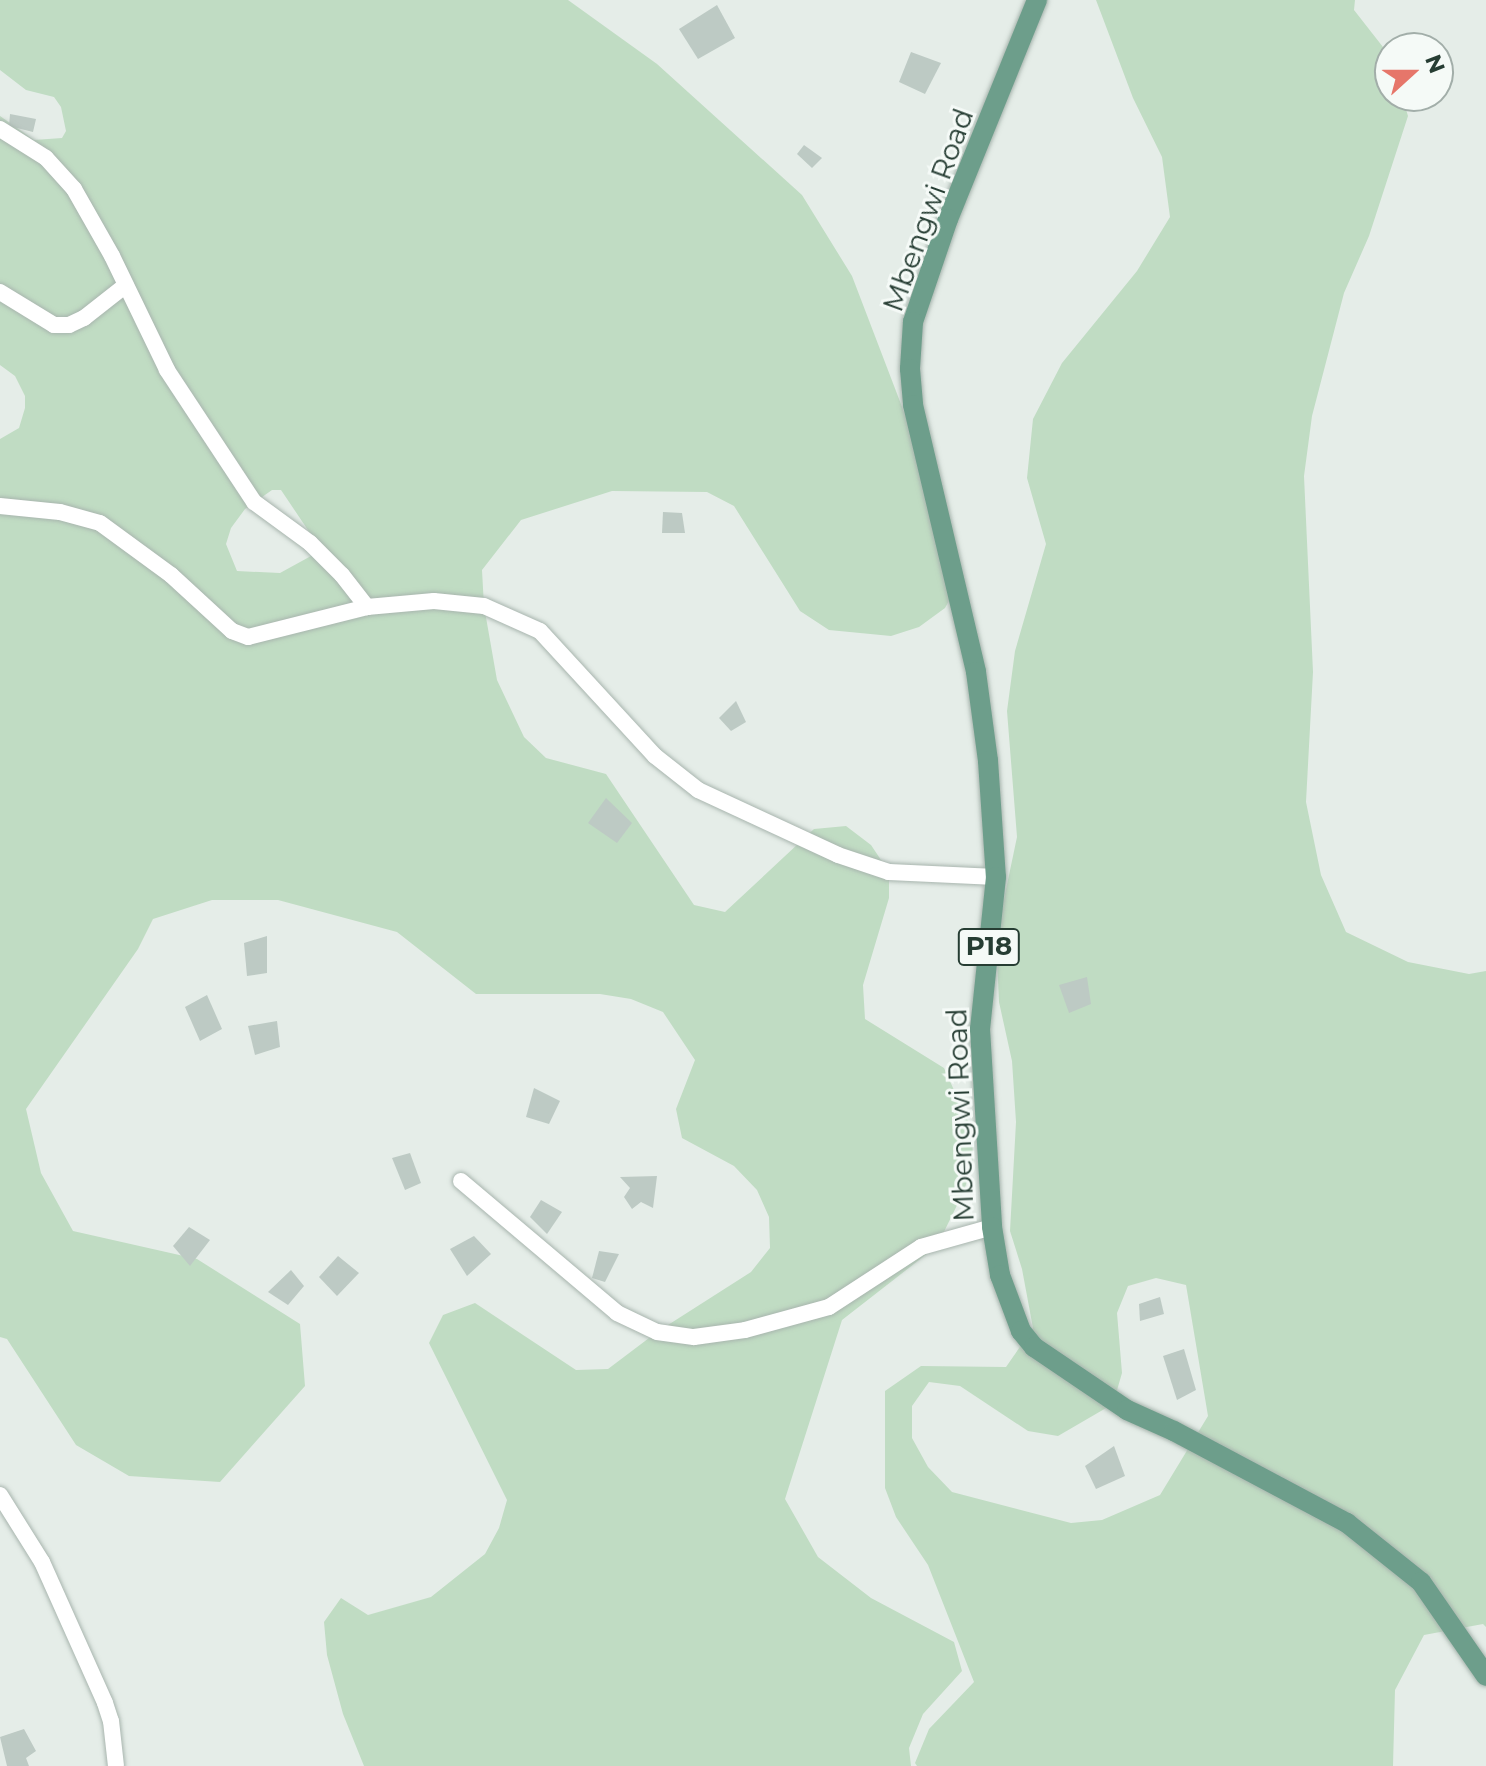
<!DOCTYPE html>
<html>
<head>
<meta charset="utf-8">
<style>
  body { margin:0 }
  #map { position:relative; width:1486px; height:1766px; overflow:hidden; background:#e5ede8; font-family:Montserrat,sans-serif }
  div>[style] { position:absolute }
  .green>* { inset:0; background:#c0dcc3 }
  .building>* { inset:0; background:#bdcac4 }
  .roads { filter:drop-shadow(0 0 2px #a8b5ae) drop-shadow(0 0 2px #a8b5ae) }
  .minor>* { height:16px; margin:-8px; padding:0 8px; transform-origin:8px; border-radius:8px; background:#fff }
  .major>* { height:20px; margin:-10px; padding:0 10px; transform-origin:10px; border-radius:10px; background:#6d9e8b }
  span { translate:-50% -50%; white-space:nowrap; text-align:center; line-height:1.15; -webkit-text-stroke:6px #f5faf7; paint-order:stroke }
  .shield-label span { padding:2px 6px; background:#f5faf7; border:2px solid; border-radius:6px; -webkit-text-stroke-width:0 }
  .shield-label { font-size:26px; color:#263d33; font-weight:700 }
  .street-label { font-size:28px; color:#263d33 }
  .north { position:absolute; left:1374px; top:32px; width:80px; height:80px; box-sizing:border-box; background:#f5faf7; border:2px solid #a2aea9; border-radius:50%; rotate:69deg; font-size:22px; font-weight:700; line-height:32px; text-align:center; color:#263d33 }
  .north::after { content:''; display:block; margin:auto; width:28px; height:36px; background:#e6766a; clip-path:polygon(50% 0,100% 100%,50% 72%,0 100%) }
</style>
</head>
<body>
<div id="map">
  <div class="green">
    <i style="clip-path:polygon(evenodd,0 0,568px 0,657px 64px,802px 195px,852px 276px,956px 548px,960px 581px,945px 608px,919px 627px,891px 636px,829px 630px,800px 611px,734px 506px,707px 492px,612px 491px,521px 520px,482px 570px,484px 606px,497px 680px,524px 737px,546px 758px,606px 774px,694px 905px,725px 912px,814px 829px,846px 826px,871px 845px,889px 872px,889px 898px,863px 985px,865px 1019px,944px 1068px,972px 1130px,973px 1161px,964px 1191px,937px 1246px,842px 1320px,785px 1499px,818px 1557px,871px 1598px,954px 1642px,962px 1671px,923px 1714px,909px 1748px,911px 1766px,364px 1766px,343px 1714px,327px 1655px,324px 1622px,341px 1598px,368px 1615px,431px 1597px,485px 1554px,499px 1528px,507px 1500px,429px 1343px,443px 1315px,475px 1303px,576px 1370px,608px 1369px,657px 1332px,751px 1272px,770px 1248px,769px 1217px,757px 1190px,734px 1166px,682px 1138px,676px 1109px,695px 1060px,663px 1012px,631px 999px,600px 994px,476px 994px,397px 932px,278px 900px,212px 900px,153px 919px,138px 949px,26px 1109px,41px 1173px,73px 1231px,197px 1259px,300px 1324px,305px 1386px,220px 1482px,129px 1476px,76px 1445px,7px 1339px,0 1337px,0 439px,19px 428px,25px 408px,25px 396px,15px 376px,0 365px,0 116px,34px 140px,62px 138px,66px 131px,61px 107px,54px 97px,26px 90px,0 70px,0 0,272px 490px,281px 490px,318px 545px,311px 556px,280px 573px,237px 571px,226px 544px,231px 528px,245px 509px,272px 490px)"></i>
    <i style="clip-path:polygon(evenodd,1096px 0,1355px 0,1354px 10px,1390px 56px,1390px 96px,1402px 96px,1408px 116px,1369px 236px,1344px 293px,1312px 416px,1304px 476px,1313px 672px,1306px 802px,1321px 875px,1346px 932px,1408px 962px,1469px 974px,1486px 971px,1486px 1627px,1483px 1624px,1424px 1635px,1395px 1690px,1393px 1766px,917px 1766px,915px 1763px,929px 1729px,974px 1682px,928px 1565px,896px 1517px,885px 1488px,885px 1391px,921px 1366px,1006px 1367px,1033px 1328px,1022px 1269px,1010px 1231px,1016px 1122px,1012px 1061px,999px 1002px,996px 937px,1017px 837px,1007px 711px,1015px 651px,1046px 544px,1027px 478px,1033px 419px,1062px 363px,1137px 271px,1170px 217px,1162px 157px,1133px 98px,1096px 0,1156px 1278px,1186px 1285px,1208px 1416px,1160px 1495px,1102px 1520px,1071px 1523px,952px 1492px,928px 1467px,912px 1438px,912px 1406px,929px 1382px,960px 1386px,1028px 1431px,1058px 1436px,1113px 1404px,1122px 1373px,1117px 1313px,1128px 1286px,1156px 1278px)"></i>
  </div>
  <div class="building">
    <i style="clip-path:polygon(717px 5px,735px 38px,698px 59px,679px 29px)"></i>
    <i style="clip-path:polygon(911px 52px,941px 63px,925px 94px,899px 82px)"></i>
    <i style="clip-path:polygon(10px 114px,36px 119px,33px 132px,9px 126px)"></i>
    <i style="clip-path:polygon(804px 145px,822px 158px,812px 168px,797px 154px)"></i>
    <i style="clip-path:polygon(663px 512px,682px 513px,685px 533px,662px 533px)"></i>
    <i style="clip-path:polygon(736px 701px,746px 722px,731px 731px,719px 718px)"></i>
    <i style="clip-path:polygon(606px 798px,632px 823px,617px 843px,588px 823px)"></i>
    <i style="clip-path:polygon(267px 936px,267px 973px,247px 976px,244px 943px)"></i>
    <i style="clip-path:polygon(1087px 977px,1091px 1004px,1069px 1013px,1059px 985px)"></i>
    <i style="clip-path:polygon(207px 995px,222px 1029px,200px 1041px,185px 1007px)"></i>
    <i style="clip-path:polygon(277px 1021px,280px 1047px,255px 1055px,248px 1026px)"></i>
    <i style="clip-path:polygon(534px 1088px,560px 1101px,549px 1124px,526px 1117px)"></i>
    <i style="clip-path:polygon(410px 1153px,421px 1183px,405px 1190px,392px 1158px)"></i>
    <i style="clip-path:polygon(657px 1176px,653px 1208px,641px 1202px,632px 1209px,624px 1197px,630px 1188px,620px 1177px)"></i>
    <i style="clip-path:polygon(541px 1200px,562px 1212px,547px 1234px,530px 1217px)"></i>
    <i style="clip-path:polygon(189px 1227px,210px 1240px,190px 1266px,173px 1246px)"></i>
    <i style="clip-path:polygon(474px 1236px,491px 1254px,467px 1276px,450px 1249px)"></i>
    <i style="clip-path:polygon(599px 1251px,619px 1254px,605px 1282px,592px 1278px)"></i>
    <i style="clip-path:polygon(338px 1256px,359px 1273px,337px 1296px,319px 1277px)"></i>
    <i style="clip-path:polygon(291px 1270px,304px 1286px,288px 1305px,268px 1292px)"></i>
    <i style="clip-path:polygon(1160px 1297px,1164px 1314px,1140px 1321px,1139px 1304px)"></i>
    <i style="clip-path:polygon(1184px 1349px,1196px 1390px,1177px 1400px,1163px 1356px)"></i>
    <i style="clip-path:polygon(1114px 1446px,1125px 1476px,1096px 1489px,1085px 1466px)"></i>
    <i style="clip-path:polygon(24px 1729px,36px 1751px,26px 1758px,29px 1766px,7px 1766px,0 1737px)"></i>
  </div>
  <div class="roads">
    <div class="minor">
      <i style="left:0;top:129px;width:54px;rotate:32.2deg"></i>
      <i style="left:46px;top:158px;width:42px;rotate:47.9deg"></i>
      <i style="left:74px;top:189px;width:77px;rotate:60.4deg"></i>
      <i style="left:112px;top:256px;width:127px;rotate:64.2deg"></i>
      <i style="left:167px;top:370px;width:158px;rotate:56.6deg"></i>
      <i style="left:254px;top:502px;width:69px;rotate:36.2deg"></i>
      <i style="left:310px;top:543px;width:45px;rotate:45deg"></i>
      <i style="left:342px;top:575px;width:41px;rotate:52deg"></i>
      <i style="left:0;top:292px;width:63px;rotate:31.4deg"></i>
      <i style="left:54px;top:325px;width:15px"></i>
      <i style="left:69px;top:325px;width:17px;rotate:-25deg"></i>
      <i style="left:84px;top:318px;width:53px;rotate:-38.2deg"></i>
      <i style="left:0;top:506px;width:60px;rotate:5.7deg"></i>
      <i style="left:60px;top:512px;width:41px;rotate:15.4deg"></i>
      <i style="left:100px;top:523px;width:88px;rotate:36.2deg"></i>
      <i style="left:171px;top:575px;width:83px;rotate:42.6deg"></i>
      <i style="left:232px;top:631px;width:17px;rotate:21deg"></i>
      <i style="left:248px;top:637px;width:123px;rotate:-14.1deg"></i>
      <i style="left:367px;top:607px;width:67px;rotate:-5.1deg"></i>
      <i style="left:434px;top:601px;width:50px;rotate:5.7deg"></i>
      <i style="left:484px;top:606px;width:61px;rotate:24.1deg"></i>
      <i style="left:540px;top:631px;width:170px;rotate:47.4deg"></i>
      <i style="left:655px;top:756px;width:55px;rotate:38.3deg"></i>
      <i style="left:698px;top:790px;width:154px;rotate:24.9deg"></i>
      <i style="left:838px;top:855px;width:54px;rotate:18.4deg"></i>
      <i style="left:889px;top:872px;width:107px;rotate:2.7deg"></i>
      <i style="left:461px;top:1181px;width:204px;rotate:40.2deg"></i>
      <i style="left:617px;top:1313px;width:44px;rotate:25.4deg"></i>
      <i style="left:657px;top:1332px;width:37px;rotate:8deg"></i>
      <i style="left:694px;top:1337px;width:51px;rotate:-7.8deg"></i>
      <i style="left:745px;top:1330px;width:87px;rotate:-15.3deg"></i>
      <i style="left:829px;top:1307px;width:110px;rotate:-33.1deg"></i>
      <i style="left:921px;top:1247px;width:74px;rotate:-15.7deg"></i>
      <i style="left:0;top:1495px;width:79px;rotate:57.9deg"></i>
      <i style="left:42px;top:1562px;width:154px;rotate:65.9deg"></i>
      <i style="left:105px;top:1703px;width:19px;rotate:72deg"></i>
      <i style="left:111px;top:1721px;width:45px;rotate:83.7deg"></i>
    </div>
    <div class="major">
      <i style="left:1037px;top:0;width:236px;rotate:112.1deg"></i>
      <i style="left:948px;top:219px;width:109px;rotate:108.8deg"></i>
      <i style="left:913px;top:322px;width:47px;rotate:93.7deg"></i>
      <i style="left:910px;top:369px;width:36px;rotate:85deg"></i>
      <i style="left:913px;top:405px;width:274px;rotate:76.7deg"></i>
      <i style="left:976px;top:672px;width:90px;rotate:82.3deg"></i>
      <i style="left:988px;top:761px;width:116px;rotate:86.1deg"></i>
      <i style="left:996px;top:877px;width:153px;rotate:96deg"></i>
      <i style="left:980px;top:1029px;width:198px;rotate:86.5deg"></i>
      <i style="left:992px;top:1227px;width:49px;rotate:80.5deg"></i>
      <i style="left:1000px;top:1275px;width:60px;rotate:69.4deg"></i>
      <i style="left:1021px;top:1331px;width:21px;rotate:51deg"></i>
      <i style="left:1034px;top:1347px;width:112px;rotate:34.1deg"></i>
      <i style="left:1127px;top:1410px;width:51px;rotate:24.1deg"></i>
      <i style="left:1174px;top:1431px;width:196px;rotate:28deg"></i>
      <i style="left:1347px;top:1523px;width:95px;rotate:38.6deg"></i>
      <i style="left:1421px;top:1582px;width:114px;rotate:55.3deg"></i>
    </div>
  </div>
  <div class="shield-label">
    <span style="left:989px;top:947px">P18</span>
  </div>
  <div class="street-label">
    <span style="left:928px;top:210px;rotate:-70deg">Mbengwi Road</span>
    <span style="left:960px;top:1115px;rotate:-92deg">Mbengwi Road</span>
  </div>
  <div class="north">N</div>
</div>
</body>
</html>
